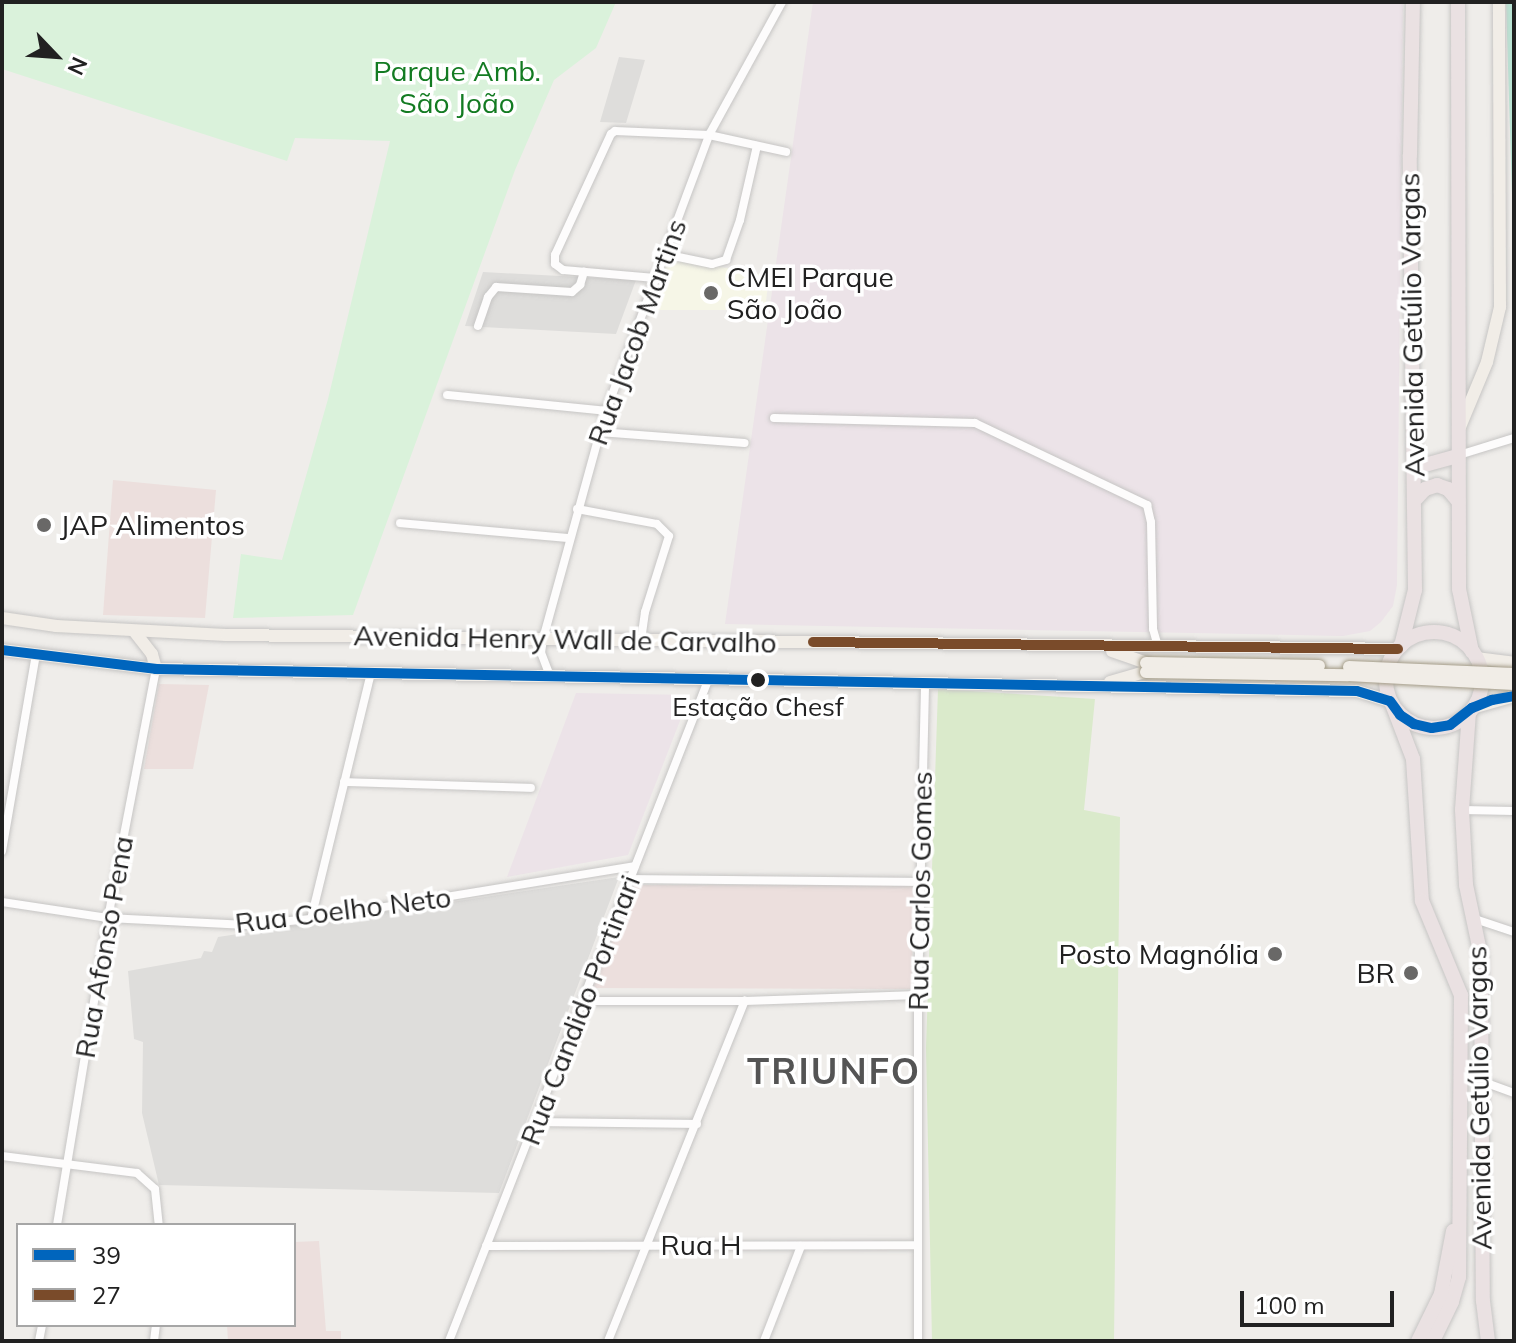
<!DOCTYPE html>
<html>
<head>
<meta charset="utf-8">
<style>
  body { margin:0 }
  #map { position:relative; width:1516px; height:1343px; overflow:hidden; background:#efedea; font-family:Mulish,sans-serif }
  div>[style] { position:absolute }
  .residential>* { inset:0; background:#dedddb }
  .commercial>* { inset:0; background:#ecdfdd }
  .industrial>* { inset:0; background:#ece3e8 }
  .education>* { inset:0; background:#f6f6e7 }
  .grass>* { inset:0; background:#daeacb }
  .park>* { inset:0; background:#daf2db }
  .pitch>* { inset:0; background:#b9e3d3 }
  .roads { filter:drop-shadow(0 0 2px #c6c5c4) drop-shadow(0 0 2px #c6c5c4) }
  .street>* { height:8px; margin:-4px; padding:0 4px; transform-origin:4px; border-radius:4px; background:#fdfcfc }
  .primary>* { height:12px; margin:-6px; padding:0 6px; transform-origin:6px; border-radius:6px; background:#f1ede7 }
  .highway>* { height:14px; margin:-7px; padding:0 7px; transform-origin:7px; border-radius:7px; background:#eae1e2 }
  .highway>.ring { margin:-7px; padding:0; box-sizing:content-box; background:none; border:14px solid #eae1e2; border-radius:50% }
  .bridges { filter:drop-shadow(0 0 2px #a49c88) drop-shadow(0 0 2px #a49c88) }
  .primary-bridge>* { height:12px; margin:-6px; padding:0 6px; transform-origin:6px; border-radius:6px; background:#f1ede7 }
  .bus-1>* { height:10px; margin:-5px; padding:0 5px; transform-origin:5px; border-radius:5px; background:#0065bd }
  .bus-2>* { height:10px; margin:-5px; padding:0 5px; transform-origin:5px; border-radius:5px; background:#7a4b2a }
  .dots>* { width:22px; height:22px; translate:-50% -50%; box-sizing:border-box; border:4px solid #fff; border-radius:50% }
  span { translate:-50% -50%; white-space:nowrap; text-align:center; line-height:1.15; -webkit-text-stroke:7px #fff; paint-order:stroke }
  .bus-label { font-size:26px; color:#212121 }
  .park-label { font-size:28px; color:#137b22 }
  .poi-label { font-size:28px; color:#212121 }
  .left { translate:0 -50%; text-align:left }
  .right { translate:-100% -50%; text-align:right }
  .street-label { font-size:28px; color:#212121 }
  .district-label { font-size:36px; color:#545454; font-weight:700; letter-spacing:2px }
  .frame { position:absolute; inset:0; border:4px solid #212121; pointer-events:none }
  .legend { position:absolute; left:16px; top:1223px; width:280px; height:104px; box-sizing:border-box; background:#fff; border:2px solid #a6a6a6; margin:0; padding:10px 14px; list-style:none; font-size:24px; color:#212121 }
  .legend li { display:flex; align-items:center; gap:16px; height:40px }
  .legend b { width:40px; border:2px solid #a6a6a6 }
  .north { position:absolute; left:16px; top:16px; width:80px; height:80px; -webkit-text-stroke:6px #fff; paint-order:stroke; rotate:115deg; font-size:22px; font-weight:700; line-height:32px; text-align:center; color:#212121 }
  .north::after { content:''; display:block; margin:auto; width:28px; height:36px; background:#212121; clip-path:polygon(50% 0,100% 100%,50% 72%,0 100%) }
  .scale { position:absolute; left:1240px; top:1291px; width:154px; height:36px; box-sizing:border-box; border:4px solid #212121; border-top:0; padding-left:10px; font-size:24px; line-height:28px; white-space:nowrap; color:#212121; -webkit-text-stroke:6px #fff; paint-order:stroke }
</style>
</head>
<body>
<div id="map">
  <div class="residential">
    <i style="clip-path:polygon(619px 57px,645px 60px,626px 123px,600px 122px)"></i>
    <i style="clip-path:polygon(483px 272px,636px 280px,616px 334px,465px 326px)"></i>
    <i style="clip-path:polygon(619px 877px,499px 1193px,159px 1185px,142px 1113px,143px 1042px,134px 1039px,128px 971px,201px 958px,204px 951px,212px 952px,218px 937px)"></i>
  </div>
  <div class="commercial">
    <i style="clip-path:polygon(113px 480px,216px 490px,205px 618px,103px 615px)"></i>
    <i style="clip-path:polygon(159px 684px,209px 685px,193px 769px,144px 769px)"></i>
    <i style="clip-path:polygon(633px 885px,913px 885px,912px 989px,592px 988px)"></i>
    <i style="clip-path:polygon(319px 1241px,326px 1331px,341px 1331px,341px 1341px,228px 1341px,227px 1325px,294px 1325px,294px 1242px)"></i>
  </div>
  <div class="industrial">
    <i style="clip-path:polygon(813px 2px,1403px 2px,1397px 585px,1393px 606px,1381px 622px,1370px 631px,1343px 636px,725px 624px)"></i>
    <i style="clip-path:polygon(576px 693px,690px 695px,628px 855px,507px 877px)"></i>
  </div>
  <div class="education">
    <i style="clip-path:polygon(668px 257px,769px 276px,765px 310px,650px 310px)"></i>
  </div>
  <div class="grass">
    <i style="clip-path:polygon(938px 689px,1095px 699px,1084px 810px,1120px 817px,1114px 1341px,932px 1341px,926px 1048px)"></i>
  </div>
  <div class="park">
    <i style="clip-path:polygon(2px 2px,616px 2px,596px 48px,554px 80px,515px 170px,353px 615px,233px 618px,241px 554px,282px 560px,328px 399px,390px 141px,295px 138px,287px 161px,2px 69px)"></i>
  </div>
  <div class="pitch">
    <i style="clip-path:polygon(1506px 2px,1514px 2px,1514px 259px)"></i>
  </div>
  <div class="roads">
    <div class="street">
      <i style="left:664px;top:254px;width:49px;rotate:11.8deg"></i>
      <i style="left:712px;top:264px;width:15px;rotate:-16deg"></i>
      <i style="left:726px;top:260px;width:42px;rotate:-70.7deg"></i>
      <i style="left:740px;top:220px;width:76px;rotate:-77.1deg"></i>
      <i style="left:655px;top:278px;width:92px;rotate:-175deg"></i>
      <i style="left:563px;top:270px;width:10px;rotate:-143deg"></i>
      <i style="left:555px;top:264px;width:9px;rotate:-90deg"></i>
      <i style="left:555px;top:255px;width:133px;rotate:-65.2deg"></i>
      <i style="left:611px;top:134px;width:5px;rotate:-37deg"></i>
      <i style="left:615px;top:131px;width:94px;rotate:2.4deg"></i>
      <i style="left:709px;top:135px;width:79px;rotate:12.4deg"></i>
      <i style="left:478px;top:326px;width:31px;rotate:-71deg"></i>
      <i style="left:488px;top:297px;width:13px;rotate:-51deg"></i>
      <i style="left:496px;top:287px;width:76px;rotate:3.8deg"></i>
      <i style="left:572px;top:292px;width:11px;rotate:-41deg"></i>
      <i style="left:580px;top:285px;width:14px;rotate:-73deg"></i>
      <i style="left:447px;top:395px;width:160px;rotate:5.7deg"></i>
      <i style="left:774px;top:418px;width:201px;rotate:1.4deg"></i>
      <i style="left:975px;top:423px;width:191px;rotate:25.5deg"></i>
      <i style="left:1147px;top:505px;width:17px;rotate:77deg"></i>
      <i style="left:1151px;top:522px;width:107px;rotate:88.9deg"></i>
      <i style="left:1153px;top:629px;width:19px;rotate:74deg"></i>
      <i style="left:599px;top:432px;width:146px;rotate:4.3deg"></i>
      <i style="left:1459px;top:455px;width:58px;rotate:-17.2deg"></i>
      <i style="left:577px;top:509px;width:81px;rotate:10.6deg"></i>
      <i style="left:657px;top:524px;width:17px;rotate:45deg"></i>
      <i style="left:669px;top:536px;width:80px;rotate:107.5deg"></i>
      <i style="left:645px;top:612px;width:28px;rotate:98deg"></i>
      <i style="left:400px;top:523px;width:170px;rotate:5.1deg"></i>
      <i style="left:550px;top:676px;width:25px;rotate:-111deg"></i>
      <i style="left:541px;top:653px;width:14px;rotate:-82deg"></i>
      <i style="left:543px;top:639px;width:237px;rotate:-74.6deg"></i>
      <i style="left:606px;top:411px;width:295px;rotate:-69.5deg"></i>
      <i style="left:709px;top:135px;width:152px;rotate:-61.2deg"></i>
      <i style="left:344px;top:782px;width:187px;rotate:1.8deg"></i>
      <i style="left:1462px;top:810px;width:52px;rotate:1.1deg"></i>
      <i style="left:2px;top:851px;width:200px;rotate:-80.2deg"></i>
      <i style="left:630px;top:879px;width:291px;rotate:0.6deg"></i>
      <i style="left:2px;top:902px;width:107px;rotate:8.6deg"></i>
      <i style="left:108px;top:918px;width:139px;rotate:2.9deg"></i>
      <i style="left:247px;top:925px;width:64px;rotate:-5.4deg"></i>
      <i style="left:311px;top:919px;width:328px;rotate:-9.3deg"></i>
      <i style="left:311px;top:919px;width:253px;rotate:-76.3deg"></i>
      <i style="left:1475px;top:919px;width:41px;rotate:18.4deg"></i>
      <i style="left:584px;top:1001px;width:161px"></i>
      <i style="left:745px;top:1001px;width:173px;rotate:-2deg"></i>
      <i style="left:1481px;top:1081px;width:35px;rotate:20deg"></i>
      <i style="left:537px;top:1122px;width:160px;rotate:0.7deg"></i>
      <i style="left:2px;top:1156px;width:136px;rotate:7.2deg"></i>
      <i style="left:137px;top:1173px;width:24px;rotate:42deg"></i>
      <i style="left:155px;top:1189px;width:36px;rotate:84deg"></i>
      <i style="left:57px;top:1225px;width:311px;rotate:-80.6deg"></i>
      <i style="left:108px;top:918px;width:254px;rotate:-79.1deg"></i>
      <i style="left:486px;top:1246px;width:430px;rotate:-0.1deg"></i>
      <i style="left:39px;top:1341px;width:16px;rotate:-79deg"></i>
      <i style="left:154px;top:1341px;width:16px;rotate:-83deg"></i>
      <i style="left:449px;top:1341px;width:712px;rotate:-68.59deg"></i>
      <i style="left:608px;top:1341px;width:367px;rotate:-68.1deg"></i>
      <i style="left:764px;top:1341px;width:102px;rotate:-68.7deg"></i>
      <i style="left:918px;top:1341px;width:346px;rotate:-90deg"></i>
      <i style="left:918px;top:995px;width:313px;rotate:-88.7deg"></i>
    </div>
    <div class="primary">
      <i style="left:1460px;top:427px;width:70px;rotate:-67.4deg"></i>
      <i style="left:1487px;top:362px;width:57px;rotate:-76.7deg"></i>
      <i style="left:1500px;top:307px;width:305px;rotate:-90.2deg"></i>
      <i style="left:2px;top:618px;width:55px;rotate:8.4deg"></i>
      <i style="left:56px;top:626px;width:170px;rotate:3deg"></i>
      <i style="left:226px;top:635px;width:1172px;rotate:0.68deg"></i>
      <i style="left:134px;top:631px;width:29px;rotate:52deg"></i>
      <i style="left:152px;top:654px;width:16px;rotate:75deg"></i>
      <i style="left:2px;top:650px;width:155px;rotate:7deg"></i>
      <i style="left:156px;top:669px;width:1201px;rotate:1.05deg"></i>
      <i style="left:1357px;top:691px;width:34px;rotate:17deg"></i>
      <i style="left:1112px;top:651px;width:36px;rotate:19deg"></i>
      <i style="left:1476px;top:658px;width:38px;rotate:7deg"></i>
      <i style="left:1110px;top:682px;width:37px;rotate:-16deg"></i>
      <i style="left:1472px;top:708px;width:44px;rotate:-15.9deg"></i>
    </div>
    <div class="highway">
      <i style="left:1458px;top:2px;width:587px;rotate:89.9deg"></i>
      <i style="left:1459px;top:589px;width:64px;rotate:78.3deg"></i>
      <i style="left:1414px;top:468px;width:46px;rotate:-15.3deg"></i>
      <i style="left:1414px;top:501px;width:16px;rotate:-47deg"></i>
      <i style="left:1425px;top:489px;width:13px;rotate:-18deg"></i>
      <i style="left:1437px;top:485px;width:12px;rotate:20deg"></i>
      <i style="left:1448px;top:489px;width:16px;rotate:50deg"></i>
      <i class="ring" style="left:1386px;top:632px;width:82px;height:82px"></i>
      <i style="left:1401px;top:646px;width:58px;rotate:-76deg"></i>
      <i style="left:1415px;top:590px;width:435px;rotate:-90.7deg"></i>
      <i style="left:1410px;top:155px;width:153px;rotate:-88.9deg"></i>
      <i style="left:1392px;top:704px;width:59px;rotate:69.1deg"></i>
      <i style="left:1413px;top:759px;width:142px;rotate:86.4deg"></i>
      <i style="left:1422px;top:901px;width:102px;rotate:67.5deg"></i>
      <i style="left:1461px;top:995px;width:282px;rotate:90.4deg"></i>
      <i style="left:1459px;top:1277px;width:26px;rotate:106deg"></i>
      <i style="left:1452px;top:1302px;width:43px;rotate:116deg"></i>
      <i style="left:1469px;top:712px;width:98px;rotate:94.1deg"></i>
      <i style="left:1462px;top:810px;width:75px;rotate:86.9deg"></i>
      <i style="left:1466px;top:885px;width:73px;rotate:78.1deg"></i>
      <i style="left:1481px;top:956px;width:345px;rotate:89.7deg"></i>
      <i style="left:1483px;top:1301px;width:40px;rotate:82.9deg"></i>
      <i style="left:1418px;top:1341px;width:52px;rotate:-63.9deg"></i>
      <i style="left:1441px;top:1294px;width:64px;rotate:-79.2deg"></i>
    </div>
  </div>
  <div class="bridges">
    <div class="primary-bridge">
      <i style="left:1146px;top:663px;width:173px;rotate:1deg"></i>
      <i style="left:1349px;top:667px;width:165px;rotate:2.4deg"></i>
      <i style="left:1146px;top:672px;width:202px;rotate:0.9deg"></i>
      <i style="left:1348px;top:675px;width:166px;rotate:3.1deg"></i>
    </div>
  </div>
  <div class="bus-1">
    <i style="left:2px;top:650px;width:155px;rotate:7deg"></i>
    <i style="left:156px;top:669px;width:1201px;rotate:1.05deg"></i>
    <i style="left:1357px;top:691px;width:34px;rotate:17deg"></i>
    <i style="left:1390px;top:701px;width:17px;rotate:54deg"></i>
    <i style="left:1400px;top:715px;width:17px;rotate:33deg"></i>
    <i style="left:1414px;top:724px;width:18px;rotate:13deg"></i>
    <i style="left:1432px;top:728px;width:18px;rotate:-9deg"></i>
    <i style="left:1450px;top:725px;width:28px;rotate:-38deg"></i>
    <i style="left:1472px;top:708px;width:22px;rotate:-22deg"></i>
    <i style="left:1492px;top:700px;width:22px;rotate:-10deg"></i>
  </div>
  <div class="bus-2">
    <i style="left:813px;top:642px;width:585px;rotate:0.69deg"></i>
  </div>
  <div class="dots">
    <i style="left:711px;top:293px;background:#696867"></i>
    <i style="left:44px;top:525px;background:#696867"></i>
    <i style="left:758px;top:680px;background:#212121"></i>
    <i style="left:1275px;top:954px;background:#696867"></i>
    <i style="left:1411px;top:973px;background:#696867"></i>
  </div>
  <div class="bus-label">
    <span style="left:758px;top:707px">Estação Chesf</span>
  </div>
  <div class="park-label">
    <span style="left:457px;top:87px">Parque Amb.<br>São João</span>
  </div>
  <div class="poi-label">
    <span class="left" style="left:727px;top:293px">CMEI Parque<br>São João</span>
    <span class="left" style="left:60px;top:525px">JAP Alimentos</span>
    <span class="right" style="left:1259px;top:954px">Posto Magnólia</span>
    <span class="right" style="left:1395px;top:973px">BR</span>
  </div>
  <div class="street-label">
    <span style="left:1412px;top:325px;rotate:-91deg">Avenida Getúlio Vargas</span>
    <span style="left:637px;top:332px;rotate:-70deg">Rua Jacob Martins</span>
    <span style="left:565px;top:639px;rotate:1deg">Avenida Henry Wall de Carvalho</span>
    <span style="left:920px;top:891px;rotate:-89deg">Rua Carlos Gomes</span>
    <span style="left:343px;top:910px;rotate:-7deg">Rua Coelho Neto</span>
    <span style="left:104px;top:947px;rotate:-80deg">Rua Afonso Pena</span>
    <span style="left:580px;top:1010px;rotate:-69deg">Rua Candido Portinari</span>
    <span style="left:1479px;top:1098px;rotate:-91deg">Avenida Getúlio Vargas</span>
    <span style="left:701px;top:1245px">Rua H</span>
  </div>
  <div class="district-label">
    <span style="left:834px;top:1071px">TRIUNFO</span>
  </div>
  <div class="frame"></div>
  <ul class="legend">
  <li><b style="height:10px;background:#0065bd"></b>39</li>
  <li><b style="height:10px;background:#7a4b2a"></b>27</li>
  </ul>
  <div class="north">N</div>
  <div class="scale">100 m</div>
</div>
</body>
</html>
